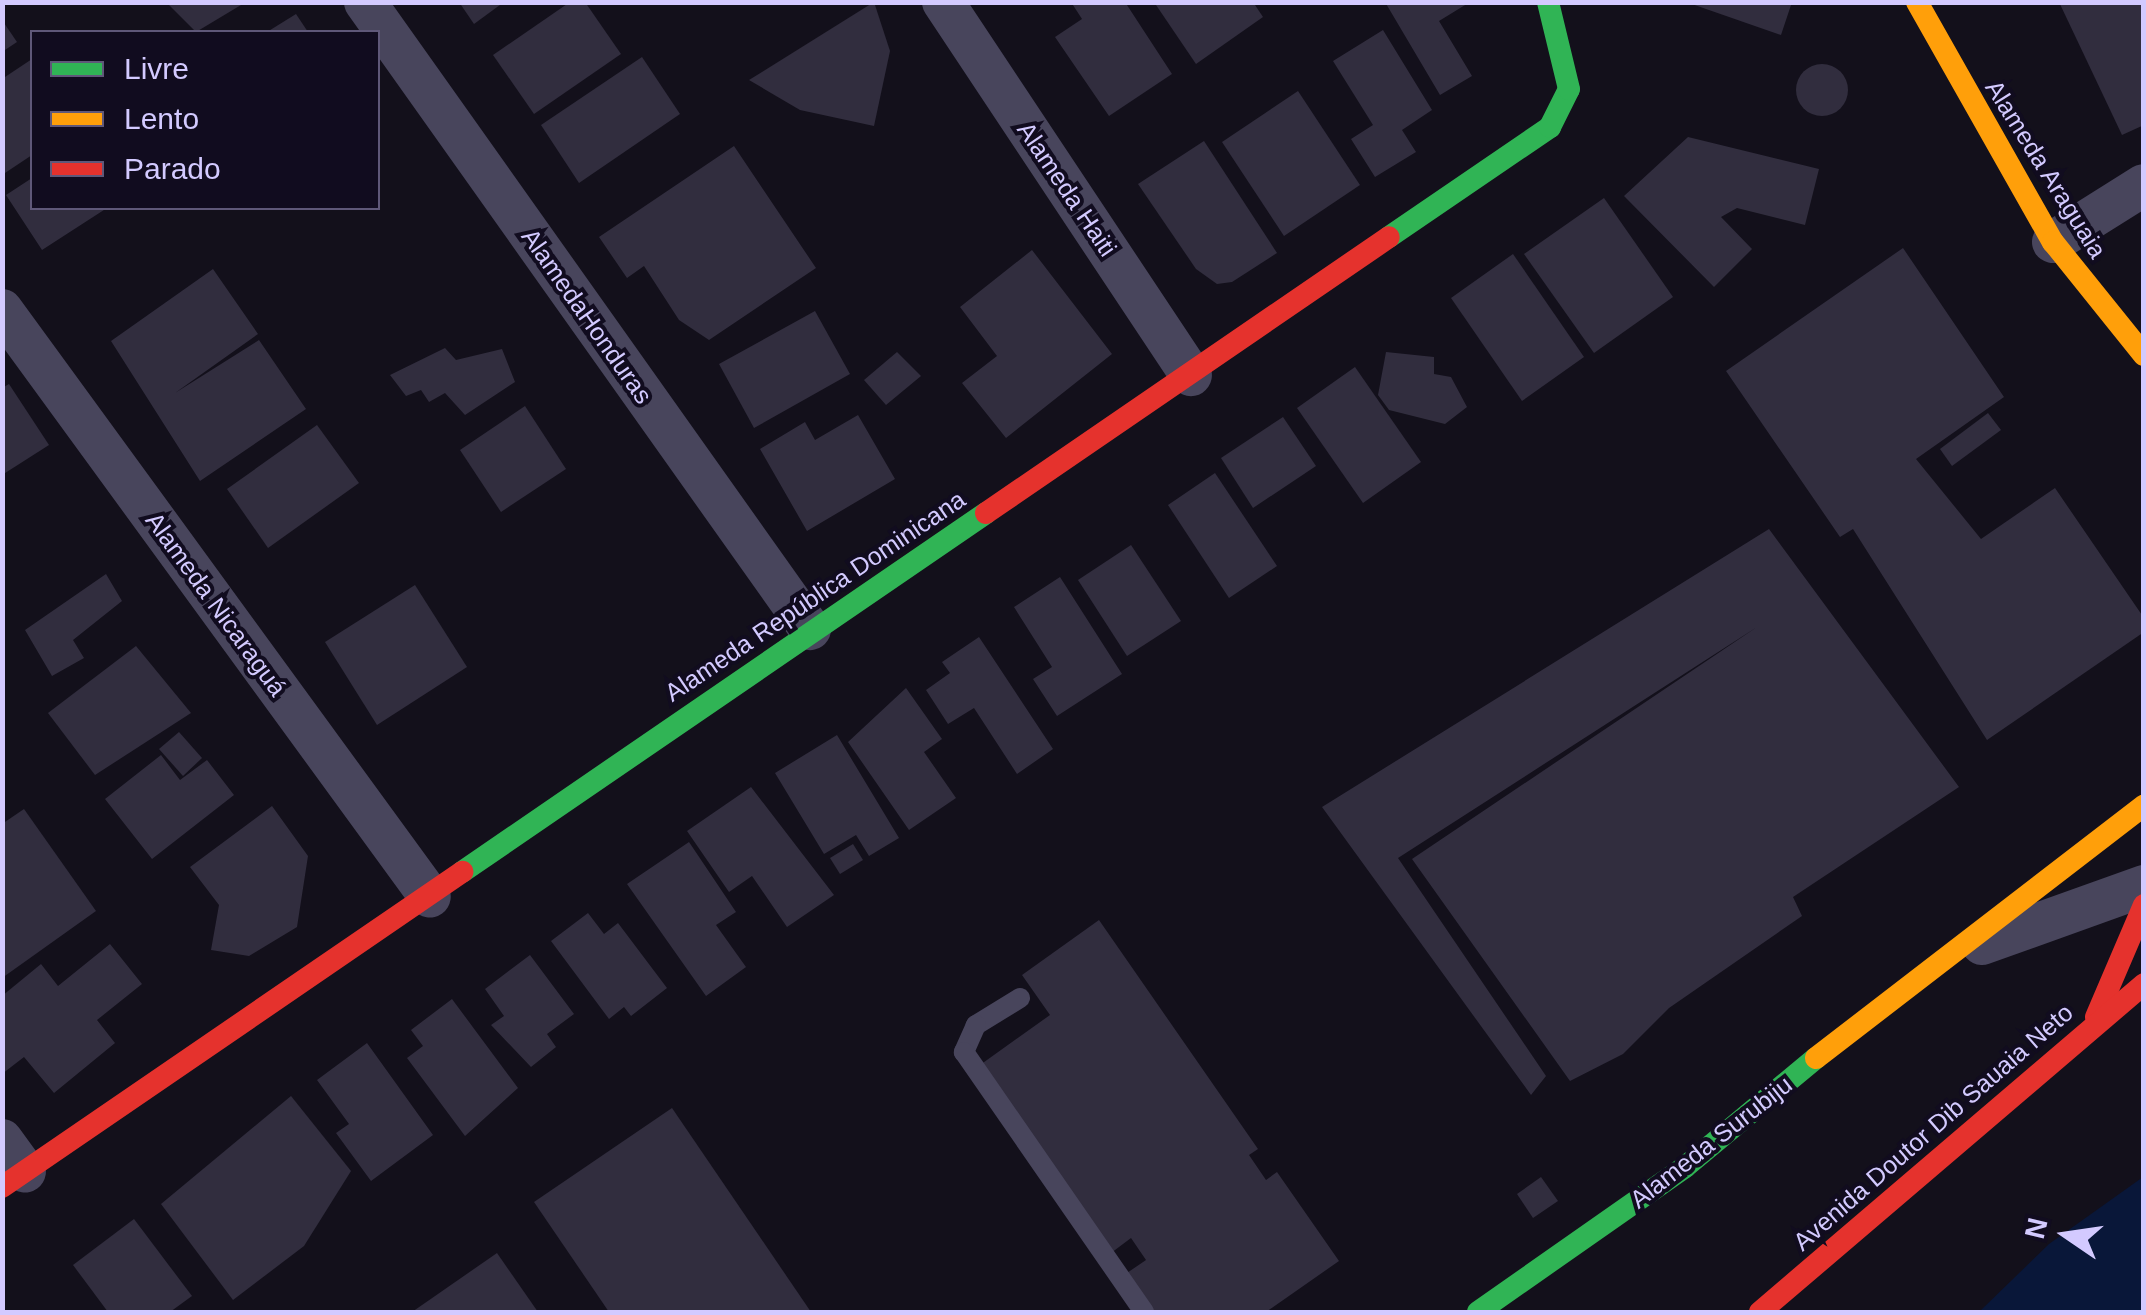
<!DOCTYPE html>
<html>
<head>
<meta charset="utf-8">
<style>
  body { margin:0 }
  #map { position:relative; width:2146px; height:1315px; overflow:hidden; background:#13101b; font-family:Helvetica,sans-serif }
  div>[style] { position:absolute }
  .water>* { inset:0; background:#091739 }
  .building>* { inset:0; background:#312d3e }
  .round { border-radius:50% }
  .lane>* { height:20px; margin:-10px; padding:0 10px; transform-origin:10px; border-radius:10px; background:#48455c }
  .street>* { height:42px; margin:-21px; padding:0 21px; transform-origin:21px; border-radius:21px; background:#48455c }
  .fast>* { height:22px; margin:-11px; padding:0 11px; transform-origin:11px; border-radius:11px; background:#30b455 }
  .slow>* { height:22px; margin:-11px; padding:0 11px; transform-origin:11px; border-radius:11px; background:#ff9f0a }
  .jam>* { height:22px; margin:-11px; padding:0 11px; transform-origin:11px; border-radius:11px; background:#e5322d }
  span { translate:-50% -50%; white-space:nowrap; text-align:center; line-height:1.15; -webkit-text-stroke:8px #110c1f; paint-order:stroke }
  .street-label { font-size:25px; color:#d3caff }
  .frame { position:absolute; inset:0; border:5px solid #d3caff; pointer-events:none }
  .legend { position:absolute; left:30px; top:30px; width:350px; height:180px; box-sizing:border-box; background:#110c1f; border:2px solid #5f5879; margin:0; padding:12px 18px; list-style:none; font-size:30px; color:#d3caff }
  .legend li { display:flex; align-items:center; gap:20px; height:50px }
  .legend b { width:50px; border:2px solid #5f5879 }
  .north { position:absolute; left:2016px; top:1185px; width:100px; height:100px; -webkit-text-stroke:8px #110c1f; paint-order:stroke; rotate:283deg; font-size:28px; font-weight:700; line-height:40px; text-align:center; color:#d3caff }
  .north::after { content:''; display:block; margin:auto; width:35px; height:45px; background:#d3caff; clip-path:polygon(50% 0,100% 100%,50% 72%,0 100%) }
</style>
</head>
<body>
<div id="map">
  <div class="water">
    <i style="clip-path:polygon(2143px 1177px,2143px 1312px,1979px 1312px,2049px 1244px)"></i>
  </div>
  <div class="building">
    <i style="clip-path:polygon(166px 2px,246px 2px,196px 32px)"></i>
    <i style="clip-path:polygon(459px 2px,504px 2px,474px 24px)"></i>
    <i style="clip-path:polygon(570px 2px,585px 2px,621px 54px,534px 114px,493px 55px)"></i>
    <i style="clip-path:polygon(874px 2px,890px 51px,874px 126px,800px 110px,749px 80px)"></i>
    <i style="clip-path:polygon(1071px 2px,1125px 2px,1172px 74px,1109px 116px,1055px 37px,1082px 19px)"></i>
    <i style="clip-path:polygon(1154px 2px,1253px 2px,1263px 17px,1196px 64px)"></i>
    <i style="clip-path:polygon(1385px 2px,1470px 2px,1439px 21px,1472px 76px,1440px 95px)"></i>
    <i style="clip-path:polygon(1686px 2px,1792px 2px,1781px 35px)"></i>
    <i style="clip-path:polygon(2059px 2px,2144px 2px,2144px 125px,2122px 135px)"></i>
    <i style="clip-path:polygon(296px 14px,308px 32px,267px 32px)"></i>
    <i style="clip-path:polygon(2px 20px,17px 42px,2px 52px)"></i>
    <i style="clip-path:polygon(1383px 30px,1432px 110px,1402px 130px,1416px 152px,1375px 177px,1351px 139px,1373px 125px,1333px 61px)"></i>
    <i style="clip-path:polygon(642px 57px,680px 114px,579px 183px,541px 125px)"></i>
    <i style="clip-path:polygon(32px 59px,32px 155px,2px 175px,2px 79px)"></i>
    <i class="round" style="left:1796px;top:64px;width:52px;height:52px"></i>
    <i style="clip-path:polygon(1298px 91px,1360px 185px,1284px 236px,1222px 142px)"></i>
    <i style="clip-path:polygon(1688px 137px,1819px 169px,1805px 225px,1737px 208px,1721px 217px,1752px 249px,1714px 287px,1624px 196px)"></i>
    <i style="clip-path:polygon(1204px 141px,1277px 253px,1232px 282px,1217px 284px,1196px 269px,1138px 184px)"></i>
    <i style="clip-path:polygon(734px 146px,816px 268px,709px 340px,679px 320px,644px 266px,627px 278px,599px 237px)"></i>
    <i style="clip-path:polygon(32px 178px,32px 208px,107px 208px,42px 250px,6px 195px)"></i>
    <i style="clip-path:polygon(1604px 198px,1673px 297px,1594px 353px,1524px 254px)"></i>
    <i style="clip-path:polygon(1903px 248px,2004px 397px,1916px 459px,1981px 539px,2055px 488px,2144px 618px,2144px 632px,1987px 740px,1853px 529px,1840px 537px,1726px 371px)"></i>
    <i style="clip-path:polygon(1032px 250px,1112px 354px,1006px 438px,962px 383px,997px 356px,960px 307px)"></i>
    <i style="clip-path:polygon(1513px 254px,1584px 357px,1522px 401px,1451px 298px)"></i>
    <i style="clip-path:polygon(213px 269px,258px 334px,175px 393px,259px 340px,306px 409px,200px 481px,111px 341px)"></i>
    <i style="clip-path:polygon(815px 311px,850px 374px,754px 428px,719px 364px)"></i>
    <i style="clip-path:polygon(445px 348px,456px 360px,502px 349px,515px 382px,465px 415px,445px 393px,429px 402px,421px 390px,406px 396px,390px 375px)"></i>
    <i style="clip-path:polygon(897px 352px,921px 376px,886px 405px,864px 380px)"></i>
    <i style="clip-path:polygon(1386px 352px,1434px 357px,1434px 374px,1451px 377px,1467px 407px,1445px 424px,1389px 410px,1378px 395px)"></i>
    <i style="clip-path:polygon(1355px 367px,1421px 462px,1363px 503px,1297px 408px)"></i>
    <i style="clip-path:polygon(9px 384px,49px 445px,2px 475px,2px 388px)"></i>
    <i style="clip-path:polygon(525px 406px,566px 469px,501px 512px,460px 450px)"></i>
    <i style="clip-path:polygon(1988px 413px,2001px 430px,1952px 466px,1940px 449px)"></i>
    <i style="clip-path:polygon(858px 415px,895px 479px,807px 531px,760px 449px,805px 422px,815px 440px)"></i>
    <i style="clip-path:polygon(1283px 417px,1316px 466px,1253px 508px,1221px 458px)"></i>
    <i style="clip-path:polygon(317px 425px,359px 483px,268px 548px,227px 489px)"></i>
    <i style="clip-path:polygon(1215px 473px,1277px 566px,1229px 598px,1168px 505px)"></i>
    <i style="clip-path:polygon(1769px 529px,1959px 787px,1793px 897px,1802px 916px,1669px 1008px,1623px 1054px,1570px 1081px,1412px 859px,1757px 627px,1398px 858px,1546px 1076px,1531px 1095px,1322px 807px)"></i>
    <i style="clip-path:polygon(1131px 545px,1181px 621px,1127px 656px,1078px 580px)"></i>
    <i style="clip-path:polygon(106px 574px,122px 601px,73px 640px,84px 658px,52px 676px,25px 630px)"></i>
    <i style="clip-path:polygon(1060px 577px,1122px 674px,1057px 716px,1033px 679px,1052px 667px,1014px 607px)"></i>
    <i style="clip-path:polygon(415px 585px,467px 667px,377px 725px,325px 642px)"></i>
    <i style="clip-path:polygon(979px 637px,1053px 749px,1017px 774px,974px 708px,948px 724px,926px 690px,950px 673px,942px 662px)"></i>
    <i style="clip-path:polygon(136px 646px,191px 713px,95px 775px,48px 713px)"></i>
    <i style="clip-path:polygon(906px 688px,942px 739px,924px 752px,956px 798px,909px 830px,848px 742px)"></i>
    <i style="clip-path:polygon(179px 732px,202px 758px,183px 776px,159px 749px)"></i>
    <i style="clip-path:polygon(837px 735px,899px 838px,869px 856px,856px 835px,824px 854px,775px 773px)"></i>
    <i style="clip-path:polygon(161px 755px,180px 780px,207px 760px,234px 795px,152px 859px,105px 799px)"></i>
    <i style="clip-path:polygon(751px 787px,834px 895px,787px 927px,752px 876px,729px 892px,687px 831px)"></i>
    <i style="clip-path:polygon(272px 806px,308px 856px,297px 927px,249px 956px,211px 950px,219px 905px,190px 867px)"></i>
    <i style="clip-path:polygon(24px 809px,96px 911px,2px 978px,2px 824px)"></i>
    <i style="clip-path:polygon(689px 842px,736px 912px,716px 925px,746px 967px,706px 996px,627px 884px)"></i>
    <i style="clip-path:polygon(853px 844px,863px 860px,840px 874px,830px 858px)"></i>
    <i style="clip-path:polygon(588px 913px,604px 934px,618px 923px,667px 988px,631px 1016px,624px 1007px,609px 1019px,551px 941px)"></i>
    <i style="clip-path:polygon(1099px 920px,1258px 1149px,1249px 1155px,1266px 1180px,1277px 1172px,1339px 1261px,1266px 1312px,1151px 1312px,1124px 1275px,1146px 1260px,1131px 1238px,1111px 1253px,980px 1065px,1050px 1015px,1022px 975px)"></i>
    <i style="clip-path:polygon(110px 944px,142px 984px,97px 1020px,115px 1043px,54px 1093px,24px 1057px,2px 1074px,2px 996px,41px 964px,58px 986px)"></i>
    <i style="clip-path:polygon(530px 955px,574px 1014px,547px 1034px,556px 1047px,531px 1067px,491px 1025px,504px 1016px,485px 989px)"></i>
    <i style="clip-path:polygon(452px 999px,518px 1088px,465px 1136px,407px 1058px,423px 1046px,411px 1030px)"></i>
    <i style="clip-path:polygon(367px 1043px,433px 1135px,371px 1181px,336px 1133px,349px 1124px,317px 1080px)"></i>
    <i style="clip-path:polygon(291px 1096px,351px 1171px,304px 1246px,233px 1300px,161px 1204px)"></i>
    <i style="clip-path:polygon(672px 1108px,811px 1312px,609px 1312px,534px 1202px)"></i>
    <i style="clip-path:polygon(1541px 1177px,1558px 1201px,1533px 1218px,1517px 1194px)"></i>
    <i style="clip-path:polygon(134px 1219px,192px 1296px,170px 1312px,108px 1312px,73px 1265px)"></i>
    <i style="clip-path:polygon(497px 1253px,538px 1312px,412px 1312px)"></i>
  </div>
  <div class="lane">
    <i style="left:1020px;top:998px;width:52px;rotate:148.5deg"></i>
    <i style="left:976px;top:1025px;width:30px;rotate:114deg"></i>
    <i style="left:964px;top:1052px;width:316px;rotate:55.3deg"></i>
  </div>
  <div class="street">
    <i style="left:365px;top:2px;width:769px;rotate:54.64deg"></i>
    <i style="left:943px;top:2px;width:448px;rotate:56.4deg"></i>
    <i style="left:2053px;top:242px;width:107px;rotate:-32.1deg"></i>
    <i style="left:2px;top:310px;width:726px;rotate:53.9deg"></i>
    <i style="left:1982px;top:944px;width:172px;rotate:-19.7deg"></i>
    <i style="left:2px;top:1140px;width:39px;rotate:54deg"></i>
  </div>
  <div class="fast">
    <i style="left:1389px;top:237px;width:195px;rotate:-34.3deg"></i>
    <i style="left:1550px;top:127px;width:42px;rotate:-63.4deg"></i>
    <i style="left:1569px;top:89px;width:89px;rotate:-103.6deg"></i>
    <i style="left:462px;top:872px;width:635px;rotate:-34.42deg"></i>
    <i style="left:1478px;top:1312px;width:253px;rotate:-35deg"></i>
    <i style="left:1685px;top:1167px;width:170px;rotate:-39.8deg"></i>
  </div>
  <div class="slow">
    <i style="left:1917px;top:2px;width:276px;rotate:60.5deg"></i>
    <i style="left:2053px;top:242px;width:145px;rotate:51.2deg"></i>
    <i style="left:1816px;top:1058px;width:414px;rotate:-37.6deg"></i>
  </div>
  <div class="jam">
    <i style="left:986px;top:513px;width:488px;rotate:-34.4deg"></i>
    <i style="left:2096px;top:1017px;width:122px;rotate:-66.8deg"></i>
    <i style="left:2px;top:1187px;width:558px;rotate:-34.4deg"></i>
    <i style="left:1760px;top:1312px;width:505px;rotate:-40.5deg"></i>
  </div>
  <div class="street-label">
    <span style="left:2046px;top:169px;rotate:58deg">Alameda Araguaia</span>
    <span style="left:1067px;top:189px;rotate:56deg">Alameda Haiti</span>
    <span style="left:587px;top:316px;rotate:55deg">AlamedaHonduras</span>
    <span style="left:815px;top:596px;rotate:-34deg">Alameda República Dominicana</span>
    <span style="left:216px;top:604px;rotate:54deg">Alameda Nicaraguá</span>
    <span style="left:1933px;top:1127px;rotate:-41deg">Avenida Doutor Dib Sauaia Neto</span>
    <span style="left:1711px;top:1142px;rotate:-38deg">Alameda Surubiju</span>
  </div>
  <div class="frame"></div>
  <ul class="legend">
  <li><b style="height:12px;background:#30b455"></b>Livre</li>
  <li><b style="height:12px;background:#ff9f0a"></b>Lento</li>
  <li><b style="height:12px;background:#e5322d"></b>Parado</li>
  </ul>
  <div class="north">N</div>
</div>
</body>
</html>
